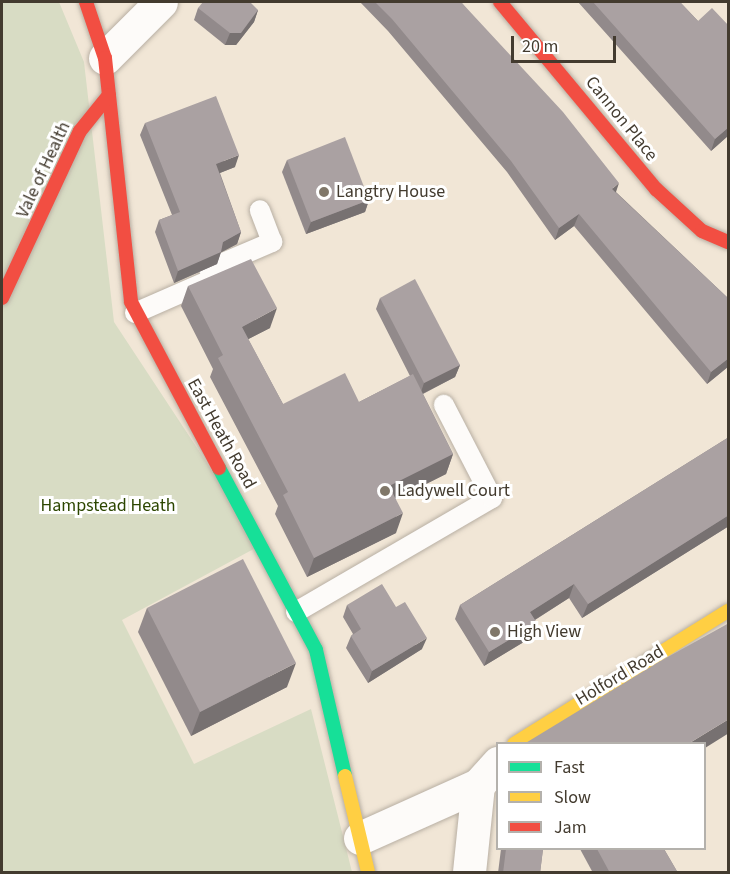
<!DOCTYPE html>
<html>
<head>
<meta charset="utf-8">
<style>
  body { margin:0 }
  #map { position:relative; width:730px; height:874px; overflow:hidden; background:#f1e6d6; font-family:"Source Sans 3",sans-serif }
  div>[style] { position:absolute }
  .green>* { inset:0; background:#d8dcc4 }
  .roads { filter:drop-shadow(0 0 2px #b8afa3) drop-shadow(0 0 2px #b8afa3) }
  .lane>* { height:20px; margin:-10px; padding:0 10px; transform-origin:10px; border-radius:10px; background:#fdfbf9 }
  .street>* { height:33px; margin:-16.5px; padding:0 16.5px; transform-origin:16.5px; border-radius:16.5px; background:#fdfbf9 }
  .fast>* { height:14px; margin:-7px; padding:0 7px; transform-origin:7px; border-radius:7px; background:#16e098 }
  .slow>* { height:14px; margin:-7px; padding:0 7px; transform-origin:7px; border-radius:7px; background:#ffcf43 }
  .jam>* { height:14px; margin:-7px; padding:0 7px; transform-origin:7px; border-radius:7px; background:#f24e42 }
  .wall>* { inset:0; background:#928a8b }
  .shaded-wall>* { inset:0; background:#777171 }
  .building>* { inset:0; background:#aaa1a2 }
  .dots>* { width:16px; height:16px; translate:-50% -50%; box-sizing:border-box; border:3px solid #fff; border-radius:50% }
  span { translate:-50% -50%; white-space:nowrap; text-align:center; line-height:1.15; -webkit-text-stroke:6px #fff; paint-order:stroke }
  .street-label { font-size:18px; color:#433b2f }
  .poi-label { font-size:18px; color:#433b2f }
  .left { translate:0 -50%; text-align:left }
  .park-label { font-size:18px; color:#2c4600 }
  .frame { position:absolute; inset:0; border:3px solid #433b2f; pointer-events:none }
  .legend { position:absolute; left:496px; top:742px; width:210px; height:108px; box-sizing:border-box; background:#fff; border:2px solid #b4b1ac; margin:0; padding:8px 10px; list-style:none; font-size:18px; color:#433b2f }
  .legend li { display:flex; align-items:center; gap:12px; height:30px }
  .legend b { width:30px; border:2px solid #b4b1ac }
  .scale { position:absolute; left:511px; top:36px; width:105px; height:27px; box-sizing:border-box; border:3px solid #433b2f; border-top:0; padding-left:8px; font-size:18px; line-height:21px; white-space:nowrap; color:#433b2f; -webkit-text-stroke:4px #fff; paint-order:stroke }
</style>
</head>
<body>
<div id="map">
  <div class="green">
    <i style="clip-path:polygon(2px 2px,59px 2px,84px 62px,114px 322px,261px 545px,122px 620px,194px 764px,311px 709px,352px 872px,2px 872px)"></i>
  </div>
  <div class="roads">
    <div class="lane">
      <i style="left:209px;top:269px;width:69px;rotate:-23.2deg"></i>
      <i style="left:272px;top:242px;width:34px;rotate:-111deg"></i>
      <i style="left:135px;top:313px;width:82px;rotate:-23.7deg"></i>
      <i style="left:296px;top:612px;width:227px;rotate:-30.2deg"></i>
      <i style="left:492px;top:498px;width:105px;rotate:-117.3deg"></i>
    </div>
    <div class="street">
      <i style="left:105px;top:58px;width:79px;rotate:-45deg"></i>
      <i style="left:478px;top:785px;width:30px;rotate:-48deg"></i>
      <i style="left:360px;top:838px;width:129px;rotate:-24.2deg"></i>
      <i style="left:478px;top:785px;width:87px;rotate:95.9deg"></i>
    </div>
    <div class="fast">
      <i style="left:219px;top:468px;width:206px;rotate:61.9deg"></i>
      <i style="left:316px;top:650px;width:129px;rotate:77deg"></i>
    </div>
    <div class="slow">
      <i style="left:514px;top:744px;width:252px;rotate:-31.9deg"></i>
      <i style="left:345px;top:776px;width:99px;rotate:76.5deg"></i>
    </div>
    <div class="jam">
      <i style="left:86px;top:2px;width:59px;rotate:71.3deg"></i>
      <i style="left:105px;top:58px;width:245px;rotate:83.9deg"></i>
      <i style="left:131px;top:302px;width:188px;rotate:62.1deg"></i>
      <i style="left:500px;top:2px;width:244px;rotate:50.2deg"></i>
      <i style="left:656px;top:189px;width:62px;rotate:42.4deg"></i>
      <i style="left:702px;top:231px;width:28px;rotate:23deg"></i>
      <i style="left:2px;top:298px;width:184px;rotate:-65deg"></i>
      <i style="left:80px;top:131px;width:46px;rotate:-51.1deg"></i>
    </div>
  </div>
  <div class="wall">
    <i style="clip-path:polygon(360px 2px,461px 2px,616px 192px,729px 299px,729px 366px,707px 384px,574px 226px,555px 240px,507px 172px,388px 31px)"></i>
    <i style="clip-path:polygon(578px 2px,680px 2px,698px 21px,729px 26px,729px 135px,711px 151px)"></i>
    <i style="clip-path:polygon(198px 8px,258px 10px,254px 22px,236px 45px,225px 45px,194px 20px)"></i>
    <i style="clip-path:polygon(145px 123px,235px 167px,220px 173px,241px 232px,237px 244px,221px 252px,217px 264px,174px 283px,155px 232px,159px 220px,172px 215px,140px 135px)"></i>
    <i style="clip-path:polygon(287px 160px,369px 200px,365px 212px,306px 234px,282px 172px)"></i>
    <i style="clip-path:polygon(188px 286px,270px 328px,248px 339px,283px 404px,359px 402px,410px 376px,376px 309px,380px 298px,460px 365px,455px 377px,423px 394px,453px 454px,446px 474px,396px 499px,396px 533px,307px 577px,275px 514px,278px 506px,210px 377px,213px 369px,181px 306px)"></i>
    <i style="clip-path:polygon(729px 437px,729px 526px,582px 618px,569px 598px,535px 620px,532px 637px,484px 666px,455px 619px,460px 605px)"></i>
    <i style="clip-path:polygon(347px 605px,422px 649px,368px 683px,346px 648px,351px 636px,353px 634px,343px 617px)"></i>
    <i style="clip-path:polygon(147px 608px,287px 687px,191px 736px,138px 632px)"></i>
    <i style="clip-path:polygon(501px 849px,543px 849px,540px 873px,498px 873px)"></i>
    <i style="clip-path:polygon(580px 849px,664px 849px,678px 873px,593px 873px)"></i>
  </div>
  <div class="shaded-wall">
    <i style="clip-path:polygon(258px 10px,254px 22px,236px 45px,225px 45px,230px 33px)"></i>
    <i style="clip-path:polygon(729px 127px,729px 135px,711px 151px,715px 139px)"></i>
    <i style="clip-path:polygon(239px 155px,235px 167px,212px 176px,216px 164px)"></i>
    <i style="clip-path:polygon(619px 183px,615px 195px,612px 189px)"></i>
    <i style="clip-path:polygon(369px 200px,365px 212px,306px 234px,311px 222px)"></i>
    <i style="clip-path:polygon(579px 214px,574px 226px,555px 240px,559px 228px)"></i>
    <i style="clip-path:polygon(241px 232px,237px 244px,220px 253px,221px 252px,217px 264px,174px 283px,178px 271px,223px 242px)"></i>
    <i style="clip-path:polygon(277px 308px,270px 328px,235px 346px,242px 327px)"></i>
    <i style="clip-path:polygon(729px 358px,729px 366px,707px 384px,711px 372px)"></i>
    <i style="clip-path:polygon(460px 365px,455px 377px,420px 395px,424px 383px)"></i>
    <i style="clip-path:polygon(453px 454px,446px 474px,382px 506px,389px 486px)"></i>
    <i style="clip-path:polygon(403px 513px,396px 533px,307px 577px,314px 558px)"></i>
    <i style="clip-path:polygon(729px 515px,729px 526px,582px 618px,588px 604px)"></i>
    <i style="clip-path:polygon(574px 584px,569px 598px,525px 626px,530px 612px)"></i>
    <i style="clip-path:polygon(537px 623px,532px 637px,484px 666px,489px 652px)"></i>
    <i style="clip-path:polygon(427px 638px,422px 649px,368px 683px,372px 671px)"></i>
    <i style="clip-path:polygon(296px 663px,287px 687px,191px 736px,200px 712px)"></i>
    <i style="clip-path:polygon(729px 719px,729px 733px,705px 748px,705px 744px,688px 744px)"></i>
  </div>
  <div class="building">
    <i style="clip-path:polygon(203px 2px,250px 2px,258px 10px,241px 33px,230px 33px,198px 8px)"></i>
    <i style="clip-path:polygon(375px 2px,461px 2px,563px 112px,619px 183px,612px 189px,729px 299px,729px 358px,711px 372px,579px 214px,559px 228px,511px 161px,392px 19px)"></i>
    <i style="clip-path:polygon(593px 2px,680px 2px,698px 21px,712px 8px,729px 26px,729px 127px,715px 139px)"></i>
    <i style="clip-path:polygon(216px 96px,239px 155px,216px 164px,241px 232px,223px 242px,221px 252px,178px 271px,159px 220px,180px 212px,145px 123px)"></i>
    <i style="clip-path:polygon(345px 137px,369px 200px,311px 222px,287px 160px)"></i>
    <i style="clip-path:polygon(251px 259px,277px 308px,242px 327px,283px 404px,345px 373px,359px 402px,413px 374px,453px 454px,389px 486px,403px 513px,314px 558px,283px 495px,288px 492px,218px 358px,223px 355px,188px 286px)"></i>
    <i style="clip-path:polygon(415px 279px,460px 365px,424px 383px,380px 298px)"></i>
    <i style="clip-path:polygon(729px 437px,729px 515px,588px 604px,574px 584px,530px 612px,537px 623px,489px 652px,460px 605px)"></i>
    <i style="clip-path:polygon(243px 559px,296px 663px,200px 712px,147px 608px)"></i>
    <i style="clip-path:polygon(382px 584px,396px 607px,405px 602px,427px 638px,372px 671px,351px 636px,361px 629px,347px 605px)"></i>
    <i style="clip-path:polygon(729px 623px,729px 719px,688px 744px,524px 744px,657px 663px)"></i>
    <i style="clip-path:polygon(506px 849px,543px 849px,540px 873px,503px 873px)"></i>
    <i style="clip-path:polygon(597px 849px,664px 849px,678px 873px,610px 873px)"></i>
  </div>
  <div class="dots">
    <i style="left:324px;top:192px;background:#807769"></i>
    <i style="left:385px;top:491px;background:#807769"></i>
    <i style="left:495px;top:632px;background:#807769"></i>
  </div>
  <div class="street-label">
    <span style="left:621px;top:119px;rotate:51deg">Cannon Place</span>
    <span style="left:44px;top:170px;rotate:-65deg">Vale of Health</span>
    <span style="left:221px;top:434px;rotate:61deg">East Heath Road</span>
    <span style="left:620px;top:676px;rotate:-31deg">Holford Road</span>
  </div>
  <div class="poi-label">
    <span class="left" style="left:336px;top:192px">Langtry House</span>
    <span class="left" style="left:397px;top:491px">Ladywell Court</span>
    <span class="left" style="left:507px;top:632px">High View</span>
  </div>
  <div class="park-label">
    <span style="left:108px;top:506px">Hampstead Heath</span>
  </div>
  <div class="frame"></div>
  <ul class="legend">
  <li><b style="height:8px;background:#16e098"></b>Fast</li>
  <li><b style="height:8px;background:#ffcf43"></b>Slow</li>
  <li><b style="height:8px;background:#f24e42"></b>Jam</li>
  </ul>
  <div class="scale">20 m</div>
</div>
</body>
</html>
